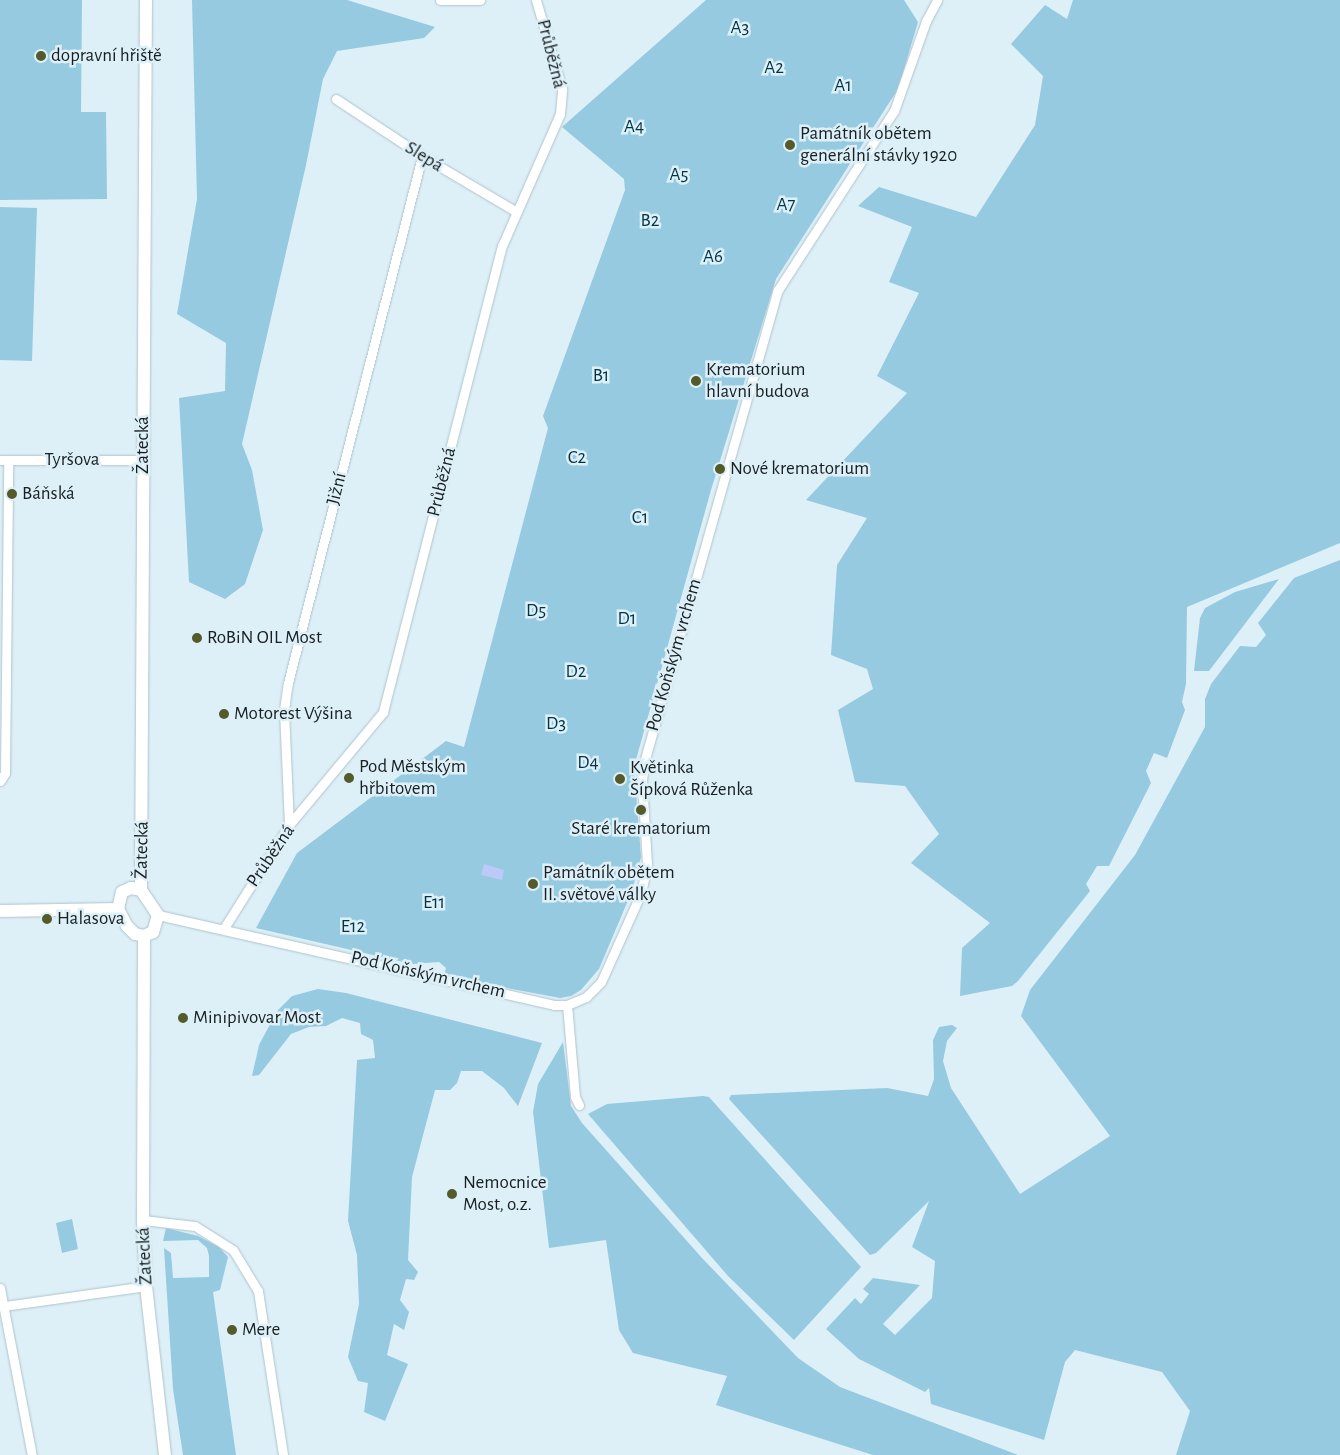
<!DOCTYPE html>
<html>
<head>
<meta charset="utf-8">
<style>
  body { margin:0 }
  #map { position:relative; width:1340px; height:1455px; overflow:hidden; background:#ddf0f8; font-family:"Alegreya Sans",sans-serif }
  div>[style] { position:absolute }
  .green>* { inset:0; background:#96cae0 }
  .water>* { inset:0; background:#bbcaf7 }
  .roads { filter:drop-shadow(0 0 1px #b0c2ca) drop-shadow(0 0 1px #b0c2ca) }
  .street>* { height:9px; margin:-4.5px; padding:0 4.5px; transform-origin:4.5px; border-radius:4.5px; background:#fff }
  .secondary>* { height:12px; margin:-6px; padding:0 6px; transform-origin:6px; border-radius:6px; background:#fff }
  .dots>* { width:14px; height:14px; translate:-50% -50%; box-sizing:border-box; border:2px solid #ddf0f8; border-radius:50% }
  span { translate:-50% -50%; white-space:nowrap; text-align:center; line-height:1.15; -webkit-text-stroke:5px #ddf0f8; paint-order:stroke }
  .park-label { font-size:19px; color:#013444 }
  .street-label { font-size:19px; color:#181e21 }
  .poi-label { font-size:19px; color:#181e21 }
  .left { translate:0 -50%; text-align:left }
</style>
</head>
<body>
<div id="map">
  <div class="green">
    <i style="clip-path:polygon(0 0,82px 0,81px 112px,106px 112px,107px 199px,0 200px)"></i>
    <i style="clip-path:polygon(192px 0,347px 0,435px 27px,424px 38px,337px 51px,323px 79px,306px 165px,242px 444px,252px 470px,263px 530px,245px 584px,225px 599px,189px 582px,179px 398px,225px 391px,226px 343px,177px 314px,197px 199px)"></i>
    <i style="clip-path:polygon(706px 0,904px 0,918px 22px,898px 89px,776px 279px,711px 490px,634px 767px,641px 857px,632px 891px,599px 969px,581px 990px,571px 996px,560px 998px,444px 976px,446px 968px,439px 962px,412px 964px,256px 928px,297px 853px,446px 741px,464px 747px,548px 428px,543px 416px,625px 190px,624px 179px,562px 127px)"></i>
    <i style="clip-path:polygon(1073px 0,1340px 0,1340px 543px,1187px 607px,1186px 684px,1182px 702px,1185px 710px,1167px 758px,1154px 753px,1146px 771px,1151px 783px,1109px 866px,1097px 866px,1086px 884px,1090px 891px,1018px 981px,1012px 986px,960px 996px,962px 948px,990px 923px,911px 863px,939px 834px,905px 786px,855px 782px,838px 710px,873px 689px,867px 669px,831px 655px,837px 565px,867px 518px,806px 500px,907px 393px,877px 376px,919px 293px,889px 282px,912px 227px,858px 206px,879px 187px,976px 217px,1035px 125px,1043px 76px,1011px 44px,1045px 5px,1067px 19px)"></i>
    <i style="clip-path:polygon(0 207px,37px 208px,32px 361px,0 360px)"></i>
    <i style="clip-path:polygon(1340px 560px,1340px 1455px,1176px 1455px,1190px 1411px,1162px 1372px,1075px 1350px,1065px 1362px,1044px 1440px,931px 1404px,929px 1388px,925px 1392px,859px 1359px,826px 1329px,855px 1298px,861px 1304px,869px 1294px,863px 1289px,873px 1278px,920px 1285px,883px 1324px,895px 1335px,932px 1298px,935px 1261px,912px 1247px,929px 1201px,876px 1253px,870px 1255px,729px 1099px,731px 1095px,887px 1088px,928px 1096px,934px 1079px,933px 1040px,939px 1027px,952px 1025px,957px 1028px,947px 1041px,943px 1061px,951px 1088px,1020px 1194px,1110px 1136px,1021px 1016px,1030px 990px,1135px 855px,1205px 727px,1205px 699px,1211px 684px,1240px 646px,1256px 647px,1266px 635px,1258px 623px,1294px 578px)"></i>
    <i style="clip-path:polygon(1279px 579px,1209px 671px,1194px 671px,1200px 618px,1205px 608px,1235px 592px)"></i>
    <i style="clip-path:polygon(318px 989px,346px 993px,542px 1043px,518px 1106px,504px 1088px,482px 1071px,461px 1071px,457px 1083px,450px 1090px,435px 1090px,412px 1177px,408px 1260px,418px 1272px,414px 1280px,406px 1279px,400px 1300px,409px 1312px,404px 1330px,394px 1324px,387px 1355px,408px 1364px,385px 1421px,364px 1412px,368px 1383px,358px 1381px,348px 1357px,359px 1304px,357px 1255px,348px 1221px,357px 1060px,375px 1058px,373px 1040px,361px 1034px,360px 1023px,342px 1018px,326px 1026px,309px 1027px,291px 1034px,259px 1075px,252px 1076px,259px 1045px,277px 1011px,292px 996px)"></i>
    <i style="clip-path:polygon(563px 1042px,571px 1106px,582px 1123px,702px 1258px,798px 1358px,840px 1387px,1018px 1455px,873px 1455px,716px 1405px,727px 1376px,633px 1353px,619px 1330px,606px 1240px,549px 1248px,533px 1112px,538px 1084px)"></i>
    <i style="clip-path:polygon(703px 1096px,709px 1097px,861px 1267px,794px 1340px,728px 1276px,588px 1114px,607px 1104px)"></i>
    <i style="clip-path:polygon(72px 1219px,78px 1249px,62px 1253px,56px 1223px)"></i>
    <i style="clip-path:polygon(166px 1228px,198px 1236px,219px 1247px,228px 1257px,220px 1290px,213px 1292px,236px 1455px,183px 1455px,173px 1389px,164px 1248px,171px 1253px,173px 1278px,209px 1277px,209px 1256px,207px 1248px,198px 1240px,163px 1241px)"></i>
  </div>
  <div class="water">
    <i style="clip-path:polygon(484px 864px,504px 870px,502px 880px,481px 875px)"></i>
  </div>
  <div class="roads">
    <div class="street">
      <i style="left:440px;top:0;width:40px"></i>
      <i style="left:336px;top:99px;width:103px;rotate:33.5deg"></i>
      <i style="left:422px;top:156px;width:108px;rotate:30.6deg"></i>
      <i style="left:0;top:460px;width:143px"></i>
      <i style="left:0;top:781px;width:9px;rotate:-58deg"></i>
      <i style="left:5px;top:773px;width:312px;rotate:-89.4deg"></i>
      <i style="left:289px;top:825px;width:115px;rotate:-92.5deg"></i>
      <i style="left:284px;top:710px;width:27px;rotate:-82deg"></i>
      <i style="left:288px;top:683px;width:544px;rotate:-75.73deg"></i>
      <i style="left:158px;top:915px;width:406px;rotate:12.8deg"></i>
      <i style="left:554px;top:1005px;width:13px"></i>
      <i style="left:567px;top:1005px;width:21px;rotate:-23deg"></i>
      <i style="left:586px;top:997px;width:21px;rotate:-45deg"></i>
      <i style="left:601px;top:982px;width:98px;rotate:-65.8deg"></i>
      <i style="left:641px;top:893px;width:30px;rotate:-78deg"></i>
      <i style="left:647px;top:864px;width:85px;rotate:-93.4deg"></i>
      <i style="left:642px;top:779px;width:20px;rotate:-81deg"></i>
      <i style="left:645px;top:759px;width:487px;rotate:-74.2deg"></i>
      <i style="left:778px;top:290px;width:213px;rotate:-57.1deg"></i>
      <i style="left:894px;top:111px;width:96px;rotate:-70.4deg"></i>
      <i style="left:926px;top:21px;width:24px;rotate:-62deg"></i>
      <i style="left:224px;top:928px;width:122px;rotate:-57.7deg"></i>
      <i style="left:289px;top:825px;width:147px;rotate:-50.2deg"></i>
      <i style="left:383px;top:712px;width:481px;rotate:-75.7deg"></i>
      <i style="left:502px;top:246px;width:144px;rotate:-66.3deg"></i>
      <i style="left:560px;top:114px;width:25px;rotate:-85deg"></i>
      <i style="left:562px;top:89px;width:93px;rotate:-106.3deg"></i>
      <i style="left:567px;top:1005px;width:92px;rotate:85deg"></i>
      <i style="left:575px;top:1097px;width:9px;rotate:63deg"></i>
      <i style="left:143px;top:1220px;width:52px;rotate:6.6deg"></i>
      <i style="left:195px;top:1226px;width:45px;rotate:32.3deg"></i>
      <i style="left:233px;top:1250px;width:48px;rotate:58.6deg"></i>
      <i style="left:258px;top:1291px;width:166px;rotate:81.3deg"></i>
      <i style="left:0;top:1288px;width:170px;rotate:79.2deg"></i>
      <i style="left:4px;top:1306px;width:143px;rotate:-8deg"></i>
    </div>
    <div class="secondary">
      <i style="left:131px;top:888px;width:10px;rotate:11deg"></i>
      <i style="left:141px;top:890px;width:30px;rotate:56deg"></i>
      <i style="left:158px;top:915px;width:18px;rotate:106deg"></i>
      <i style="left:153px;top:932px;width:10px;rotate:156deg"></i>
      <i style="left:144px;top:936px;width:9px;rotate:-167deg"></i>
      <i style="left:135px;top:934px;width:11px;rotate:-135deg"></i>
      <i style="left:127px;top:926px;width:19px;rotate:-118deg"></i>
      <i style="left:118px;top:909px;width:17px;rotate:-77deg"></i>
      <i style="left:122px;top:892px;width:10px;rotate:-24deg"></i>
      <i style="left:141px;top:890px;width:890px;rotate:-89.68deg"></i>
      <i style="left:0;top:911px;width:118px;rotate:-1deg"></i>
      <i style="left:144px;top:936px;width:284px;rotate:90.2deg"></i>
      <i style="left:143px;top:1220px;width:66px;rotate:87.4deg"></i>
      <i style="left:146px;top:1286px;width:170px;rotate:83.6deg"></i>
    </div>
  </div>
  <div class="dots">
    <i style="left:41px;top:56px;background:#545a29"></i>
    <i style="left:790px;top:145px;background:#545a29"></i>
    <i style="left:696px;top:381px;background:#545a29"></i>
    <i style="left:720px;top:469px;background:#545a29"></i>
    <i style="left:12px;top:494px;background:#545a29"></i>
    <i style="left:197px;top:638px;background:#545a29"></i>
    <i style="left:224px;top:714px;background:#545a29"></i>
    <i style="left:349px;top:778px;background:#545a29"></i>
    <i style="left:620px;top:779px;background:#545a29"></i>
    <i style="left:641px;top:810px;background:#545a29"></i>
    <i style="left:533px;top:884px;background:#545a29"></i>
    <i style="left:47px;top:919px;background:#545a29"></i>
    <i style="left:183px;top:1018px;background:#545a29"></i>
    <i style="left:452px;top:1194px;background:#545a29"></i>
    <i style="left:232px;top:1330px;background:#545a29"></i>
  </div>
  <div class="park-label">
    <span style="left:740px;top:28px">A3</span>
    <span style="left:774px;top:68px">A2</span>
    <span style="left:843px;top:86px">A1</span>
    <span style="left:634px;top:127px">A4</span>
    <span style="left:679px;top:175px">A5</span>
    <span style="left:786px;top:205px">A7</span>
    <span style="left:650px;top:221px">B2</span>
    <span style="left:713px;top:257px">A6</span>
    <span style="left:601px;top:376px">B1</span>
    <span style="left:577px;top:458px">C2</span>
    <span style="left:640px;top:518px">C1</span>
    <span style="left:536px;top:611px">D5</span>
    <span style="left:627px;top:619px">D1</span>
    <span style="left:576px;top:672px">D2</span>
    <span style="left:556px;top:724px">D3</span>
    <span style="left:588px;top:763px">D4</span>
    <span style="left:434px;top:903px">E11</span>
    <span style="left:353px;top:927px">E12</span>
  </div>
  <div class="street-label">
    <span style="left:551px;top:54px;rotate:76deg">Průběžná</span>
    <span style="left:424px;top:157px;rotate:32deg">Slepá</span>
    <span style="left:143px;top:445px;rotate:-90deg">Žatecká</span>
    <span style="left:72px;top:460px">Tyršova</span>
    <span style="left:442px;top:482px;rotate:-76deg">Průběžná</span>
    <span style="left:337px;top:489px;rotate:-76deg">Jižní</span>
    <span style="left:674px;top:655px;rotate:-74deg">Pod Koňským vrchem</span>
    <span style="left:142px;top:850px;rotate:-89deg">Žatecká</span>
    <span style="left:271px;top:856px;rotate:-56deg">Průběžná</span>
    <span style="left:428px;top:975px;rotate:13deg">Pod Koňským vrchem</span>
    <span style="left:145px;top:1256px;rotate:-93deg">Žatecká</span>
  </div>
  <div class="poi-label">
    <span class="left" style="left:51px;top:56px">dopravní hřiště</span>
    <span class="left" style="left:800px;top:145px">Památník obětem<br>generální stávky 1920</span>
    <span class="left" style="left:706px;top:381px">Krematorium<br>hlavní budova</span>
    <span class="left" style="left:730px;top:469px">Nové krematorium</span>
    <span class="left" style="left:22px;top:494px">Báňská</span>
    <span class="left" style="left:207px;top:638px">RoBiN OIL Most</span>
    <span class="left" style="left:234px;top:714px">Motorest Výšina</span>
    <span class="left" style="left:359px;top:778px">Pod Městským<br>hřbitovem</span>
    <span class="left" style="left:630px;top:779px">Květinka<br>Šípková Růženka</span>
    <span style="left:641px;top:829px">Staré krematorium</span>
    <span class="left" style="left:543px;top:884px">Památník obětem<br>II. světové války</span>
    <span class="left" style="left:57px;top:919px">Halasova</span>
    <span class="left" style="left:193px;top:1018px">Minipivovar Most</span>
    <span class="left" style="left:463px;top:1194px">Nemocnice<br>Most, o.z.</span>
    <span class="left" style="left:242px;top:1330px">Mere</span>
  </div>
</div>
</body>
</html>
